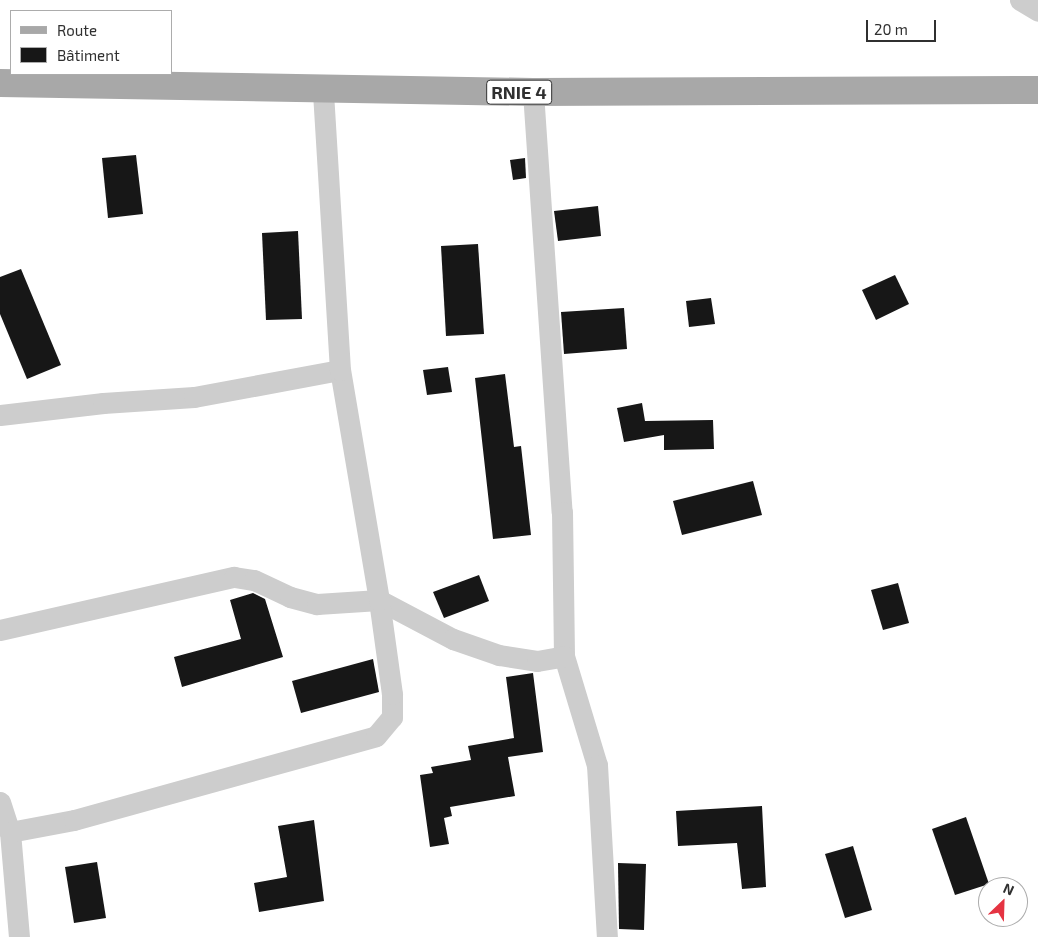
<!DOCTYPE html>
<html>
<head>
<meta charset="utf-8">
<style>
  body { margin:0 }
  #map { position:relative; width:1038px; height:937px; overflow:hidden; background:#fff; font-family:"Exo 2",sans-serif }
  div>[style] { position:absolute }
  .building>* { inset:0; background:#171717 }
  .street>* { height:21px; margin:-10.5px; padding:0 10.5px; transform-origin:10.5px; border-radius:10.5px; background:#cdcdcd }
  .primary>* { height:28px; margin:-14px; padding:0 14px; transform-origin:14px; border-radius:14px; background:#a8a8a8 }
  span { translate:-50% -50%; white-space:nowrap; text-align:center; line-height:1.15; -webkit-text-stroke:5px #fff; paint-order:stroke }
  .shield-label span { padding:1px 4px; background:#fff; border:1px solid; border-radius:4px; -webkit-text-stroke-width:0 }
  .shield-label { font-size:18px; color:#303030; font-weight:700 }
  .legend { position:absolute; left:10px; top:10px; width:162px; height:65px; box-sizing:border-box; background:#fff; border:1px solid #acacac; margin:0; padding:6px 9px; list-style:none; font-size:15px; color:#303030 }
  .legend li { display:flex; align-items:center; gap:10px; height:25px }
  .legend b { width:25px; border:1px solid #acacac }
  .north { position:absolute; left:978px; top:877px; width:50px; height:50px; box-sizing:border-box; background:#fff; border:1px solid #acacac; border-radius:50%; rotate:24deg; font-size:14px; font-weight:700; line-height:20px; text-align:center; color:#303030 }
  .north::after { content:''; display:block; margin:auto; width:18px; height:22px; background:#e53442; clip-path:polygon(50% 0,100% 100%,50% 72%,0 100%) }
  .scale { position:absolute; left:866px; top:20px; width:70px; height:22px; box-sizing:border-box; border:2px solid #303030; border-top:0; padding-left:6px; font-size:15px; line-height:18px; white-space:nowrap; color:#303030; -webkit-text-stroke:4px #fff; paint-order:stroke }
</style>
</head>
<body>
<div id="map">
  <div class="building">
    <i style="clip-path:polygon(136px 155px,143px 214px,108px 218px,102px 158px)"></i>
    <i style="clip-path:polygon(525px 158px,526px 178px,513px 180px,510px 160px)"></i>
    <i style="clip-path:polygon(598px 206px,601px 236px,558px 241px,554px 211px)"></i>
    <i style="clip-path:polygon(298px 231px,302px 319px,266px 320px,262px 233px)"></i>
    <i style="clip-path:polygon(478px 244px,484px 334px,446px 336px,441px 246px)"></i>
    <i style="clip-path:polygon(21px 269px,61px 365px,27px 379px,0 314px,0 277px)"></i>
    <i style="clip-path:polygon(895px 275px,909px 304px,876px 320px,862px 290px)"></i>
    <i style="clip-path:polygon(711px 298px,715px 324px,689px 327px,686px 301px)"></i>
    <i style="clip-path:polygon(624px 308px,627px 349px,564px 354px,561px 312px)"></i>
    <i style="clip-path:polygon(448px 367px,452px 392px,427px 395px,423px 370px)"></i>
    <i style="clip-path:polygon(505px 374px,514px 447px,521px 446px,531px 535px,493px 539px,475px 378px)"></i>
    <i style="clip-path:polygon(642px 403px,645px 421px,713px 420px,714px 449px,664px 450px,664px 435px,624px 442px,617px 408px)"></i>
    <i style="clip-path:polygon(753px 481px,762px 515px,682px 535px,673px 501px)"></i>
    <i style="clip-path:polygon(479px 575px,489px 601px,444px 618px,433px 592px)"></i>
    <i style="clip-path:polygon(898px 583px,909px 623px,883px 630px,871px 590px)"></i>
    <i style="clip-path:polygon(253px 593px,265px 599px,283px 657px,182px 687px,174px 657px,241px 639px,230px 600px)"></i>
    <i style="clip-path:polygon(373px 659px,379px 692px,301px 713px,292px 681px)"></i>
    <i style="clip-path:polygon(533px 673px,543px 752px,508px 757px,515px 796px,450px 807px,452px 816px,444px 818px,449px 844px,430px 847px,420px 775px,433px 773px,431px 767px,471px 760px,468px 746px,514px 738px,506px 677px)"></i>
    <i style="clip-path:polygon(762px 806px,766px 887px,742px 889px,737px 843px,678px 846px,676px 811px)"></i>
    <i style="clip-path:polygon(966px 817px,989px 884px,955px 895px,932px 829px)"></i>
    <i style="clip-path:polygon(314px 820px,324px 901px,259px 912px,254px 883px,287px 877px,278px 826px)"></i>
    <i style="clip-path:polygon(853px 846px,872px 910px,845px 918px,825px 854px)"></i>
    <i style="clip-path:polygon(97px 862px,106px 918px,74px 923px,65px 867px)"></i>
    <i style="clip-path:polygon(618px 863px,646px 864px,644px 930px,619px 929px)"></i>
  </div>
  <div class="street">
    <i style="left:1020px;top:0;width:21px;rotate:31deg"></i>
    <i style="left:533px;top:92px;width:421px;rotate:86.1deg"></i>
    <i style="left:562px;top:512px;width:144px;rotate:89.2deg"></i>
    <i style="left:564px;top:656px;width:114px;rotate:73.2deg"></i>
    <i style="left:597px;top:765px;width:172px;rotate:86.7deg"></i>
    <i style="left:0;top:415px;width:104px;rotate:-6.6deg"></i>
    <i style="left:103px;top:403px;width:91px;rotate:-3.8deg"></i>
    <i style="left:194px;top:397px;width:148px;rotate:-10.5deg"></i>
    <i style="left:0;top:630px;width:240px;rotate:-12.8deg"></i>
    <i style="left:234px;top:577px;width:20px;rotate:9deg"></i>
    <i style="left:254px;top:580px;width:40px;rotate:25deg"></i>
    <i style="left:290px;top:597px;width:28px;rotate:15deg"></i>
    <i style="left:317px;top:604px;width:62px;rotate:-3.7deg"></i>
    <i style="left:379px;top:600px;width:84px;rotate:27.8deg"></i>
    <i style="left:453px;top:639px;width:49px;rotate:19.2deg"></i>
    <i style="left:499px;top:655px;width:38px;rotate:9deg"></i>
    <i style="left:537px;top:661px;width:27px;rotate:-10deg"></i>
    <i style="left:0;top:802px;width:32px;rotate:72deg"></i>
    <i style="left:10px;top:832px;width:105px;rotate:85.1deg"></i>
    <i style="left:10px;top:832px;width:65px;rotate:-10.6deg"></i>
    <i style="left:74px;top:820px;width:313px;rotate:-15.5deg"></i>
    <i style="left:376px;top:736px;width:25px;rotate:-50deg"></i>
    <i style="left:392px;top:717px;width:23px;rotate:-90deg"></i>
    <i style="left:392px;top:694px;width:95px;rotate:-97.9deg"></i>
    <i style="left:379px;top:600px;width:233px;rotate:-99.6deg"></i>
    <i style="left:340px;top:370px;width:281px;rotate:-93.5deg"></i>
  </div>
  <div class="primary">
    <i style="left:0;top:83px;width:533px;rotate:0.97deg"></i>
    <i style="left:533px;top:92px;width:505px;rotate:-0.23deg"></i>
  </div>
  <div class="shield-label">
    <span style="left:519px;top:92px">RNIE 4</span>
  </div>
  <ul class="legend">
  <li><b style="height:6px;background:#a8a8a8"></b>Route</li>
  <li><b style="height:14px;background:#171717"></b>Bâtiment</li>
  </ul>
  <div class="north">N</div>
  <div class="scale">20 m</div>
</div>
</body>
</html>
